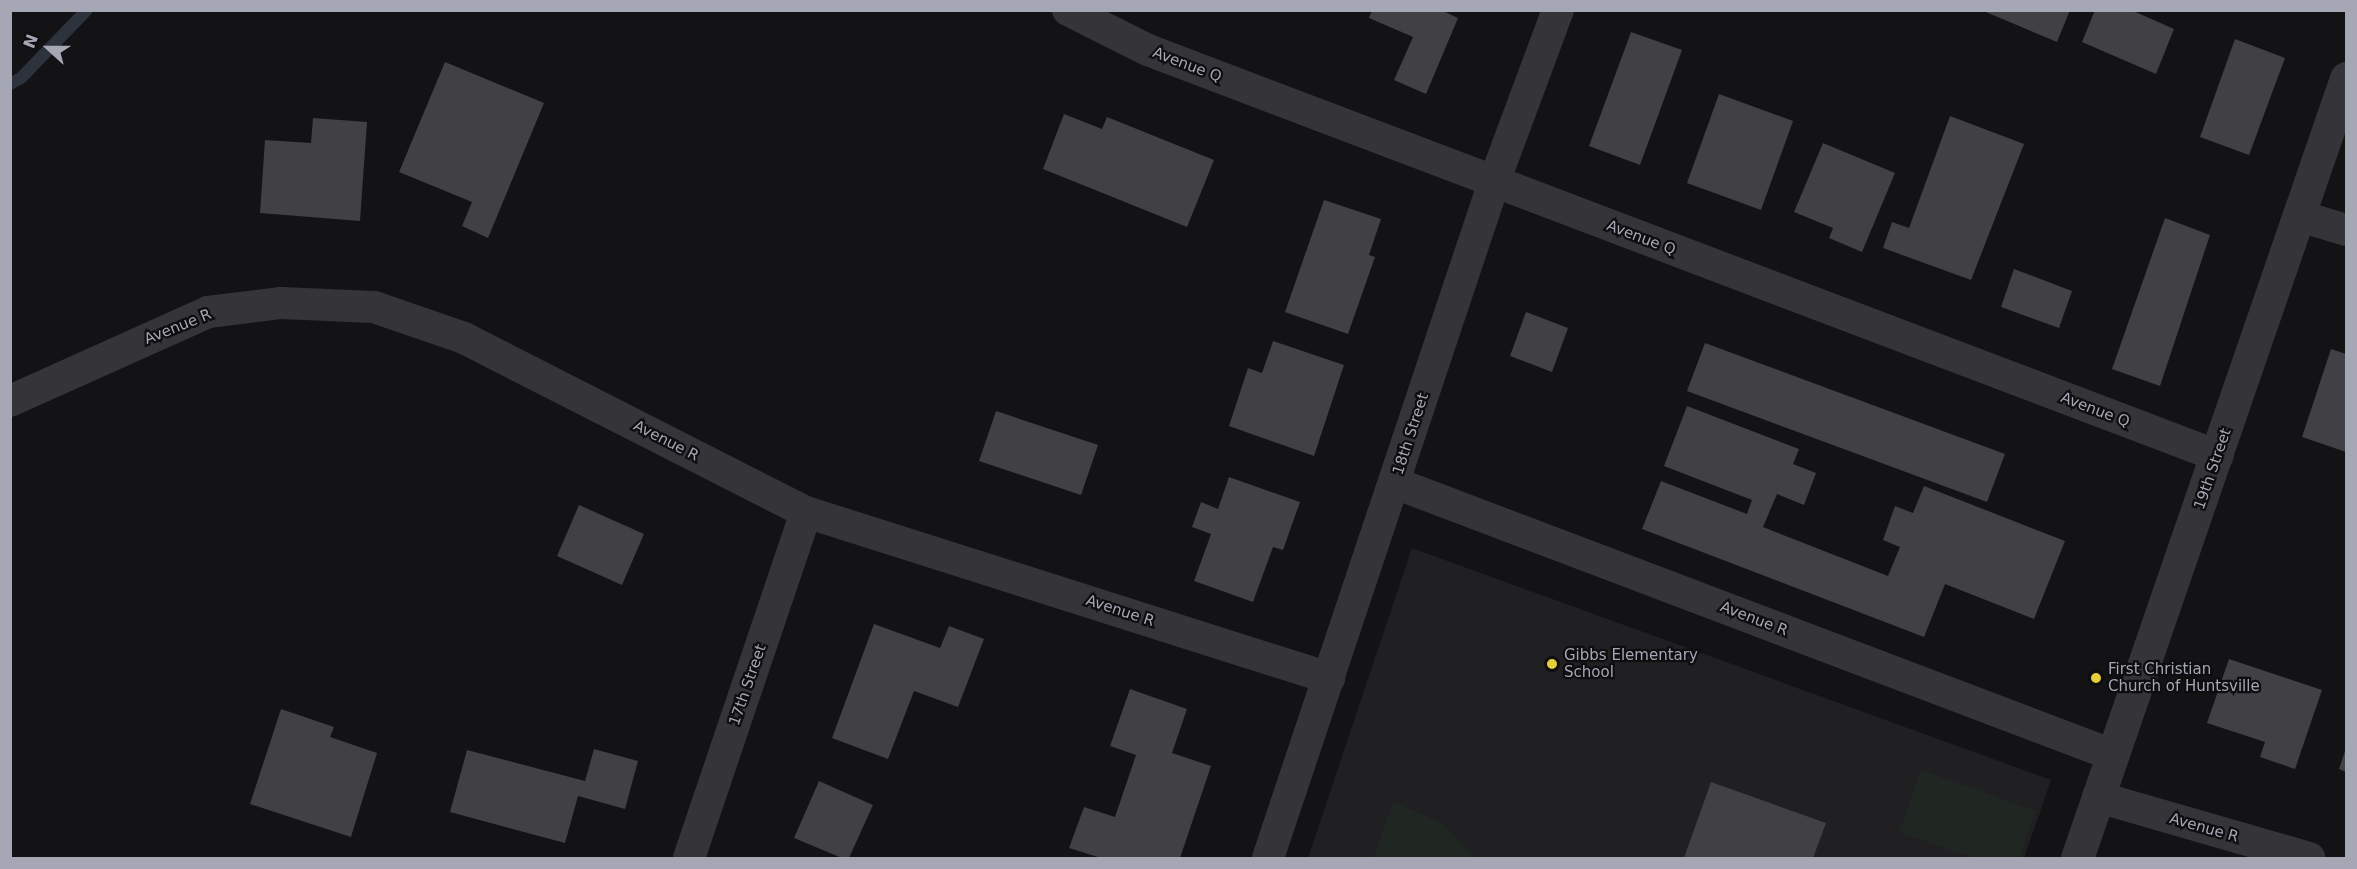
<!DOCTYPE html>
<html>
<head>
<meta charset="utf-8">
<style>
  body { margin:0 }
  #map { position:relative; width:2357px; height:869px; overflow:hidden; background:#131315; font-family:"DejaVu Sans",sans-serif }
  div>[style] { position:absolute }
  .built>* { inset:0; background:#201f22 }
  .green>* { inset:0; background:#202722 }
  .stream>* { height:12px; margin:-6px; padding:0 6px; transform-origin:6px; border-radius:6px; background:#2d333c }
  .building>* { inset:0; background:#404045 }
  .minor>* { height:32px; margin:-16px; padding:0 16px; transform-origin:16px; border-radius:16px; background:#353439 }
  .tertiary>* { height:33px; margin:-16.5px; padding:0 16.5px; transform-origin:16.5px; border-radius:16.5px; background:#353439 }
  .dots>* { width:16px; height:16px; translate:-50% -50%; box-sizing:border-box; border:3px solid #0e0e10; border-radius:50% }
  span { translate:-50% -50%; white-space:nowrap; text-align:center; line-height:1.15; -webkit-text-stroke:4.5px #0e0e10; paint-order:stroke }
  .street-label { font-size:15px; color:#a6a7b4 }
  .poi-label { font-size:15px; color:#a6a7b4 }
  .left { translate:0 -50%; text-align:left }
  .frame { position:absolute; inset:0; border:12px solid #a6a7b4; pointer-events:none }
  .north { position:absolute; left:18px; top:18px; width:60px; height:60px; -webkit-text-stroke:4px #0e0e10; paint-order:stroke; rotate:291deg; font-size:16px; font-weight:700; line-height:24px; text-align:center; color:#a6a7b4 }
  .north::after { content:''; display:block; margin:auto; width:21px; height:27px; background:#a6a7b4; clip-path:polygon(50% 0,100% 100%,50% 72%,0 100%) }
</style>
</head>
<body>
<div id="map">
  <div class="built">
    <i style="clip-path:polygon(1412px 548px,2051px 780px,2024px 858px,1308px 858px)"></i>
  </div>
  <div class="green">
    <i style="clip-path:polygon(1921px 770px,2036px 811px,2019px 858px,1974px 858px,1899px 832px)"></i>
    <i style="clip-path:polygon(1393px 802px,1442px 823px,1474px 858px,1374px 858px)"></i>
  </div>
  <div class="stream">
    <i style="left:10px;top:84px;width:13px;rotate:-29deg"></i>
    <i style="left:21px;top:78px;width:95px;rotate:-45.9deg"></i>
  </div>
  <div class="building">
    <i style="clip-path:polygon(1372px 10px,1441px 10px,1458px 18px,1426px 94px,1394px 80px,1413px 37px,1369px 18px)"></i>
    <i style="clip-path:polygon(1981px 10px,2070px 10px,2057px 42px)"></i>
    <i style="clip-path:polygon(2095px 10px,2131px 10px,2174px 29px,2156px 74px,2082px 42px)"></i>
    <i style="clip-path:polygon(1631px 32px,1682px 50px,1640px 165px,1589px 146px)"></i>
    <i style="clip-path:polygon(2235px 39px,2285px 58px,2249px 155px,2200px 137px)"></i>
    <i style="clip-path:polygon(445px 62px,544px 103px,488px 238px,462px 226px,472px 202px,399px 172px)"></i>
    <i style="clip-path:polygon(1719px 94px,1793px 121px,1761px 210px,1687px 183px)"></i>
    <i style="clip-path:polygon(1064px 114px,1102px 129px,1107px 117px,1214px 160px,1187px 227px,1043px 169px)"></i>
    <i style="clip-path:polygon(1950px 116px,2024px 144px,1971px 280px,1883px 248px,1892px 222px,1909px 228px)"></i>
    <i style="clip-path:polygon(313px 118px,367px 122px,360px 221px,260px 213px,265px 140px,311px 143px)"></i>
    <i style="clip-path:polygon(1823px 143px,1895px 173px,1862px 252px,1829px 238px,1833px 228px,1794px 212px)"></i>
    <i style="clip-path:polygon(1324px 200px,1381px 219px,1369px 255px,1375px 257px,1348px 334px,1285px 312px)"></i>
    <i style="clip-path:polygon(2165px 218px,2210px 235px,2160px 386px,2112px 369px)"></i>
    <i style="clip-path:polygon(2014px 269px,2072px 291px,2059px 328px,2001px 307px)"></i>
    <i style="clip-path:polygon(1526px 312px,1568px 328px,1552px 372px,1510px 356px)"></i>
    <i style="clip-path:polygon(1273px 341px,1344px 365px,1314px 456px,1229px 426px,1248px 368px,1262px 373px)"></i>
    <i style="clip-path:polygon(1705px 343px,2005px 454px,1987px 502px,1687px 391px)"></i>
    <i style="clip-path:polygon(2331px 349px,2346px 354px,2346px 452px,2302px 437px)"></i>
    <i style="clip-path:polygon(1687px 406px,1799px 449px,1793px 464px,1816px 473px,1804px 505px,1777px 494px,1763px 527px,1888px 576px,1900px 547px,1883px 540px,1895px 506px,1913px 513px,1924px 486px,2065px 541px,2034px 619px,1945px 584px,1924px 637px,1642px 529px,1661px 481px,1747px 514px,1752px 500px,1664px 466px)"></i>
    <i style="clip-path:polygon(996px 411px,1098px 445px,1081px 495px,979px 461px)"></i>
    <i style="clip-path:polygon(1229px 477px,1300px 502px,1283px 550px,1273px 547px,1253px 602px,1194px 581px,1211px 534px,1192px 527px,1201px 502px,1218px 509px)"></i>
    <i style="clip-path:polygon(579px 505px,644px 534px,622px 585px,557px 556px)"></i>
    <i style="clip-path:polygon(874px 624px,940px 648px,949px 626px,984px 639px,958px 707px,914px 691px,888px 759px,832px 738px)"></i>
    <i style="clip-path:polygon(2229px 659px,2322px 690px,2295px 769px,2260px 757px,2265px 742px,2207px 723px)"></i>
    <i style="clip-path:polygon(1130px 689px,1187px 709px,1172px 753px,1211px 766px,1180px 858px,1101px 858px,1069px 848px,1084px 807px,1115px 817px,1136px 755px,1110px 746px)"></i>
    <i style="clip-path:polygon(281px 709px,334px 727px,330px 737px,377px 753px,351px 837px,250px 804px)"></i>
    <i style="clip-path:polygon(2346px 748px,2346px 772px,2339px 769px)"></i>
    <i style="clip-path:polygon(594px 749px,638px 761px,625px 809px,578px 796px,565px 843px,450px 812px,467px 750px,585px 781px)"></i>
    <i style="clip-path:polygon(819px 781px,873px 805px,849px 858px,842px 858px,794px 838px)"></i>
    <i style="clip-path:polygon(1711px 782px,1826px 823px,1813px 858px,1684px 858px)"></i>
  </div>
  <div class="minor">
    <i style="left:1068px;top:10px;width:89px;rotate:26.6deg"></i>
    <i style="left:1148px;top:50px;width:1144px;rotate:20.78deg"></i>
    <i style="left:2300px;top:216px;width:48px;rotate:16.9deg"></i>
    <i style="left:10px;top:401px;width:217px;rotate:-24.2deg"></i>
    <i style="left:208px;top:312px;width:74px;rotate:-7deg"></i>
    <i style="left:281px;top:303px;width:93px;rotate:2.5deg"></i>
    <i style="left:374px;top:307px;width:95px;rotate:19deg"></i>
    <i style="left:464px;top:338px;width:384px;rotate:27deg"></i>
    <i style="left:806px;top:512px;width:549px;rotate:17.61deg"></i>
    <i style="left:1395px;top:483px;width:768px;rotate:20.75deg"></i>
    <i style="left:2098px;top:797px;width:220px;rotate:16.1deg"></i>
    <i style="left:689px;top:858px;width:365px;rotate:-71.3deg"></i>
    <i style="left:1268px;top:858px;width:713px;rotate:-71.51deg"></i>
    <i style="left:1494px;top:182px;width:184px;rotate:-69.6deg"></i>
  </div>
  <div class="tertiary">
    <i style="left:2077px;top:858px;width:825px;rotate:-70.97deg"></i>
  </div>
  <div class="dots">
    <i style="left:1552px;top:664px;background:#e4ce3c"></i>
    <i style="left:2096px;top:678px;background:#e4ce3c"></i>
  </div>
  <div class="street-label">
    <span style="left:1187px;top:65px;rotate:21deg">Avenue Q</span>
    <span style="left:1641px;top:238px;rotate:21deg">Avenue Q</span>
    <span style="left:178px;top:327px;rotate:-22deg">Avenue R</span>
    <span style="left:2095px;top:410px;rotate:21deg">Avenue Q</span>
    <span style="left:1411px;top:434px;rotate:-72deg">18th Street</span>
    <span style="left:666px;top:441px;rotate:27deg">Avenue R</span>
    <span style="left:2213px;top:469px;rotate:-71deg">19th Street</span>
    <span style="left:1120px;top:611px;rotate:18deg">Avenue R</span>
    <span style="left:1754px;top:619px;rotate:21deg">Avenue R</span>
    <span style="left:748px;top:685px;rotate:-71deg">17th Street</span>
    <span style="left:2204px;top:828px;rotate:16deg">Avenue R</span>
  </div>
  <div class="poi-label">
    <span class="left" style="left:1564px;top:664px">Gibbs Elementary<br>School</span>
    <span class="left" style="left:2108px;top:678px">First Christian<br>Church of Huntsville</span>
  </div>
  <div class="frame"></div>
  <div class="north">N</div>
</div>
</body>
</html>
